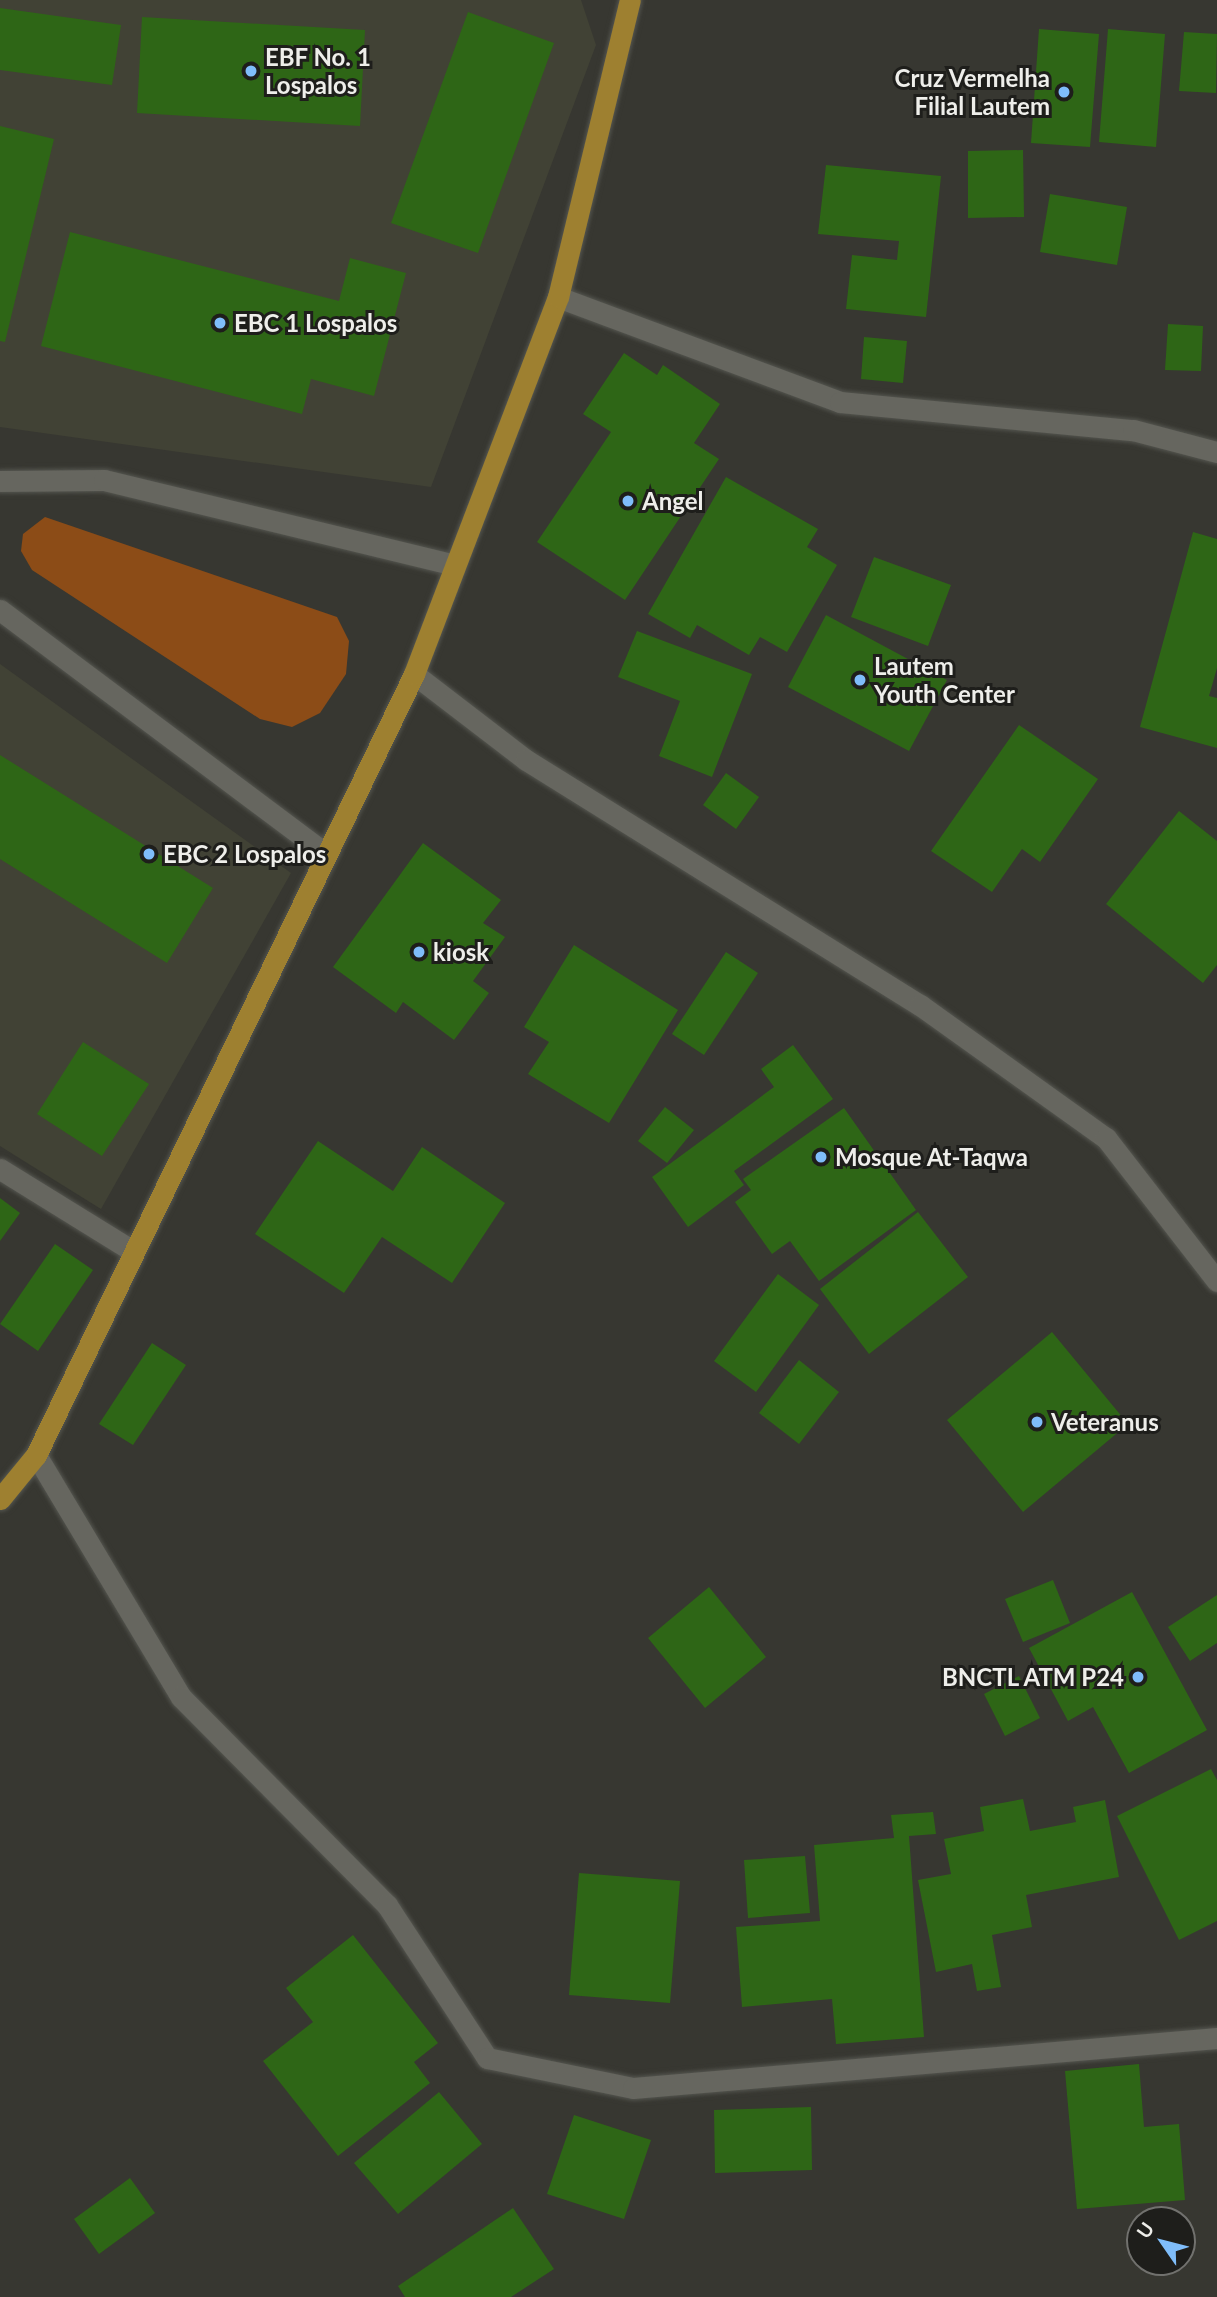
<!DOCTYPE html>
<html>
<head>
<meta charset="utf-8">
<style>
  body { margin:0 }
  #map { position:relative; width:1217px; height:2297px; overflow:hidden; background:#373731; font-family:Lato,sans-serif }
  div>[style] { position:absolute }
  .built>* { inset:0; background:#414235 }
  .green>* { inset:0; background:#8c4c17 }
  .building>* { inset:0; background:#2e6616 }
  .roads { filter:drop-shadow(0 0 2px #54554f) drop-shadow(0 0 2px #54554f) }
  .street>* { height:21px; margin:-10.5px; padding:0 10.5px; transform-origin:10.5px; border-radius:10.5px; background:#66665f }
  .primary>* { height:21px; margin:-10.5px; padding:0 10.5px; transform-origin:10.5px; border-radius:10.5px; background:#9e8030 }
  .dots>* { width:19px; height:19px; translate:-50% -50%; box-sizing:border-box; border:4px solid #1e1e1b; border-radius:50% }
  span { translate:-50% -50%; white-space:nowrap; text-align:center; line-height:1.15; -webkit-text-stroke:6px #1e1e1b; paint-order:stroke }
  .poi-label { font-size:24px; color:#eeeeea; font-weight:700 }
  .left { translate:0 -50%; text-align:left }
  .right { translate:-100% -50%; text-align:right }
  .north { position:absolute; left:1126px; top:2206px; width:70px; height:70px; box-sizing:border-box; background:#1e1e1b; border:2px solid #71716e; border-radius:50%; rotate:305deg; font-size:19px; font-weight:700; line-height:28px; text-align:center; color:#eeeeea }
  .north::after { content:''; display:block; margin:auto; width:24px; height:32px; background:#7fbdfa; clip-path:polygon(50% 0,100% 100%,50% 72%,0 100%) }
</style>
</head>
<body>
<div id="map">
  <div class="built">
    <i style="clip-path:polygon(0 0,581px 0,596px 45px,431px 487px,0 427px)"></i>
    <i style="clip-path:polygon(0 664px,291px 873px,101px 1209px,0 1146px)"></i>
  </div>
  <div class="green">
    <i style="clip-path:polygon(45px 517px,337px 617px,349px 641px,346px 674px,320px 713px,292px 727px,260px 719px,32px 570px,21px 551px,23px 534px)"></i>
  </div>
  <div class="building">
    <i style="clip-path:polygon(0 8px,121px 25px,112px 85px,0 70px)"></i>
    <i style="clip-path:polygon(468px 12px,554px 43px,478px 253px,391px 223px)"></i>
    <i style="clip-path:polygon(142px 17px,365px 30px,360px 126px,137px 113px)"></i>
    <i style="clip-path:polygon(1039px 29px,1099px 34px,1090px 147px,1031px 143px)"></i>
    <i style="clip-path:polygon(1108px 29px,1165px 34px,1156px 147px,1099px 142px)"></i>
    <i style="clip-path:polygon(1184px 32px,1217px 34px,1216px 93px,1179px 91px)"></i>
    <i style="clip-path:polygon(0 126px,54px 139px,5px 342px,0 341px)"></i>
    <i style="clip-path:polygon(1023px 150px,1024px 217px,968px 218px,968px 151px)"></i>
    <i style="clip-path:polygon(826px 165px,941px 176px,926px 317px,846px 309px,852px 255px,897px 260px,899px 241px,818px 234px)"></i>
    <i style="clip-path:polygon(1050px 194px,1127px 207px,1117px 265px,1040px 252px)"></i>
    <i style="clip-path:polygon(70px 232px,339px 301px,350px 258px,406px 273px,374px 396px,311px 379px,302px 414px,41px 346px)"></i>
    <i style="clip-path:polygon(1168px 324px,1203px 326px,1201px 371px,1165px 370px)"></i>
    <i style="clip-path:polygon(864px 337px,907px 341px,903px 383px,861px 379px)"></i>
    <i style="clip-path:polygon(624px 353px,657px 375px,663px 365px,720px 404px,694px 443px,719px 459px,625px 600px,537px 542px,611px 432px,583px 414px)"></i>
    <i style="clip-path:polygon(726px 477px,818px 529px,807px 547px,837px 565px,787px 652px,760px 637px,749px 655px,697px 625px,690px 638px,648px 614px)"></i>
    <i style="clip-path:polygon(1193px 532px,1217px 539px,1217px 668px,1209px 696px,1217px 698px,1217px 748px,1140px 727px)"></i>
    <i style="clip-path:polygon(874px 557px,951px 585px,928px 646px,851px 617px)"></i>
    <i style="clip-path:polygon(826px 615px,947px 680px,909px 751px,788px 687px)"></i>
    <i style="clip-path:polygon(637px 631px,752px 674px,712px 777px,659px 756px,680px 701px,618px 677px)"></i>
    <i style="clip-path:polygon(1019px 725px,1098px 779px,1040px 862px,1022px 849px,992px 892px,931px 851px)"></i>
    <i style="clip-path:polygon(0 755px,213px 888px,167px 963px,0 859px)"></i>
    <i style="clip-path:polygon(726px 773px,759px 797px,736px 829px,703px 805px)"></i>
    <i style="clip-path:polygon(1179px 811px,1217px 841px,1217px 965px,1203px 983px,1106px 904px)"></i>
    <i style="clip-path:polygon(423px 843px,501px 900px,483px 923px,505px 937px,473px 981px,489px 993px,454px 1040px,403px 1002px,396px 1013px,333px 967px)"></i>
    <i style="clip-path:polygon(574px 945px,678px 1010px,609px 1123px,528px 1074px,549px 1042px,524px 1027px)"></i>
    <i style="clip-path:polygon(726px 952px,758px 973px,704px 1055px,672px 1034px)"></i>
    <i style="clip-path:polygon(83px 1042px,149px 1084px,102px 1156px,37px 1114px)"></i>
    <i style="clip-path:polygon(793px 1045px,833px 1099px,734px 1171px,744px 1185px,688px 1227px,652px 1177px,774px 1087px,761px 1069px)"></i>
    <i style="clip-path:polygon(665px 1107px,694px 1130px,667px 1163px,638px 1141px)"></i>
    <i style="clip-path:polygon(844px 1108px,916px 1210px,819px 1281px,790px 1241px,772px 1254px,735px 1202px,751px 1190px,743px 1179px)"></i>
    <i style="clip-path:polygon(318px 1141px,393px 1191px,422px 1147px,505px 1203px,452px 1283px,382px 1237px,344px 1293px,255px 1234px)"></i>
    <i style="clip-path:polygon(0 1198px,20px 1213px,0 1241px)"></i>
    <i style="clip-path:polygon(918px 1212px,968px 1277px,869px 1354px,820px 1289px)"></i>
    <i style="clip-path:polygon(55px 1244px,93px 1270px,38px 1351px,0 1324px)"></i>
    <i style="clip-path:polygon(778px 1274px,819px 1305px,756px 1392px,714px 1361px)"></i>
    <i style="clip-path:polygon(1052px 1332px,1128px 1424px,1023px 1512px,947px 1420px)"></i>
    <i style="clip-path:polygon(152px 1343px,186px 1365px,133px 1445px,99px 1424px)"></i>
    <i style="clip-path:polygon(799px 1360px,839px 1392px,799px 1444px,759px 1413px)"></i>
    <i style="clip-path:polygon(1053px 1580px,1070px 1623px,1023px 1642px,1005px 1599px)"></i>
    <i style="clip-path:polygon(709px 1587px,766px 1657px,705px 1708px,648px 1638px)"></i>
    <i style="clip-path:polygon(1132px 1592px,1207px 1730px,1129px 1773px,1093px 1707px,1068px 1721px,1029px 1648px)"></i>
    <i style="clip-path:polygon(1217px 1595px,1217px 1643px,1190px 1661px,1168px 1627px)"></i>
    <i style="clip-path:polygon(1019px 1676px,1040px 1718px,1005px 1736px,984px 1694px)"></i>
    <i style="clip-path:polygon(1211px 1769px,1217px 1780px,1217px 1921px,1179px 1940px,1117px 1816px)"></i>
    <i style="clip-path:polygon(1023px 1799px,1030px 1831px,1076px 1822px,1073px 1807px,1105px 1800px,1119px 1877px,1026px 1895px,1032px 1927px,992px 1935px,1001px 1987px,977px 1991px,972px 1964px,936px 1972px,918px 1880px,951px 1874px,944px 1839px,984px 1831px,980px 1807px)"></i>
    <i style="clip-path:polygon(933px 1812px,936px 1834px,909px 1836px,924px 2037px,836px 2044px,832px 1999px,742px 2007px,736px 1927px,820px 1921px,814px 1845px,894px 1838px,891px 1815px)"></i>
    <i style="clip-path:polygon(805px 1856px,810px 1913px,748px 1918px,744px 1860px)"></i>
    <i style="clip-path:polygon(579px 1873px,680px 1881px,670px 2003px,569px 1995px)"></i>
    <i style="clip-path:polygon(353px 1935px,438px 2043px,414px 2062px,430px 2083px,338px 2156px,263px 2061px,313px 2022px,286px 1988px)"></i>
    <i style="clip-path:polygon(1139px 2064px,1144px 2127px,1179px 2124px,1185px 2200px,1077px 2209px,1065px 2071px)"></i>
    <i style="clip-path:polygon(439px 2092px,482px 2144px,398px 2214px,354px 2163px)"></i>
    <i style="clip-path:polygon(811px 2107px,812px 2170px,715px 2173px,714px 2110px)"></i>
    <i style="clip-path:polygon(574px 2115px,651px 2140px,624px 2219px,547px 2194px)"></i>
    <i style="clip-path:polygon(130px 2178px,155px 2213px,99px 2254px,74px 2219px)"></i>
    <i style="clip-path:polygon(513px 2208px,554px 2269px,511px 2297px,405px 2297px,398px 2286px)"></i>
  </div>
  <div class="roads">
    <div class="street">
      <i style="left:558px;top:297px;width:301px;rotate:20.4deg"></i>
      <i style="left:840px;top:402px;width:294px;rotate:5.5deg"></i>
      <i style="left:1133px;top:430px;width:87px;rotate:14.7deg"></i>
      <i style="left:0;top:481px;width:104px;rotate:-0.6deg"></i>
      <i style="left:104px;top:480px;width:358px;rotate:13.6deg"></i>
      <i style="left:0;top:610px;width:404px;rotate:36.8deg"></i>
      <i style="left:414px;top:674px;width:141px;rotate:37.5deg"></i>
      <i style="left:526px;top:760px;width:464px;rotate:31.9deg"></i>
      <i style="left:920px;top:1005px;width:229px;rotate:35.6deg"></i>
      <i style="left:1106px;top:1138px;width:181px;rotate:52.2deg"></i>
      <i style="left:0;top:1169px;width:156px;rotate:31.7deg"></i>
      <i style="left:36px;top:1455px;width:282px;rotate:59.1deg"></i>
      <i style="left:181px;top:1697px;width:293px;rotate:45.3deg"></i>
      <i style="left:387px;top:1905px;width:183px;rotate:56.8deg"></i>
      <i style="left:487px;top:2058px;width:149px;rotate:11.6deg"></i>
      <i style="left:633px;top:2088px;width:586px;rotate:-4.89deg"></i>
    </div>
    <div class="primary">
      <i style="left:0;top:1499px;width:57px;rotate:-50.7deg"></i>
      <i style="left:36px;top:1455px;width:868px;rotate:-64.17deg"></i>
      <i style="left:414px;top:674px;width:404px;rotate:-69.1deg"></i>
      <i style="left:558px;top:297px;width:306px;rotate:-76.4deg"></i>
    </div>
  </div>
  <div class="dots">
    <i style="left:251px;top:71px;background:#7fbdfa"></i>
    <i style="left:1064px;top:92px;background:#7fbdfa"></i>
    <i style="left:220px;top:323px;background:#7fbdfa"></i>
    <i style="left:628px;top:501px;background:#7fbdfa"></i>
    <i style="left:860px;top:680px;background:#7fbdfa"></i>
    <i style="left:149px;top:854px;background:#7fbdfa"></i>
    <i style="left:419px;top:952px;background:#7fbdfa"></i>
    <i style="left:821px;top:1157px;background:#7fbdfa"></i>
    <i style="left:1037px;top:1422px;background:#7fbdfa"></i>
    <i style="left:1138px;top:1677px;background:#7fbdfa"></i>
  </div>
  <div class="poi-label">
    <span class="left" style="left:265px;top:71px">EBF No. 1<br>Lospalos</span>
    <span class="right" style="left:1050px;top:92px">Cruz Vermelha<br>Filial Lautem</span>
    <span class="left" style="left:234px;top:323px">EBC 1 Lospalos</span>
    <span class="left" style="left:642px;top:501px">Angel</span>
    <span class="left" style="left:874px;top:680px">Lautem<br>Youth Center</span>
    <span class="left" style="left:163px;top:854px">EBC 2 Lospalos</span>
    <span class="left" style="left:433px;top:952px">kiosk</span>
    <span class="left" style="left:835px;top:1157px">Mosque At-Taqwa</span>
    <span class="left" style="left:1051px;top:1422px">Veteranus</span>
    <span class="right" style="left:1124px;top:1677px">BNCTL ATM P24</span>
  </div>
  <div class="north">U</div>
</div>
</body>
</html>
